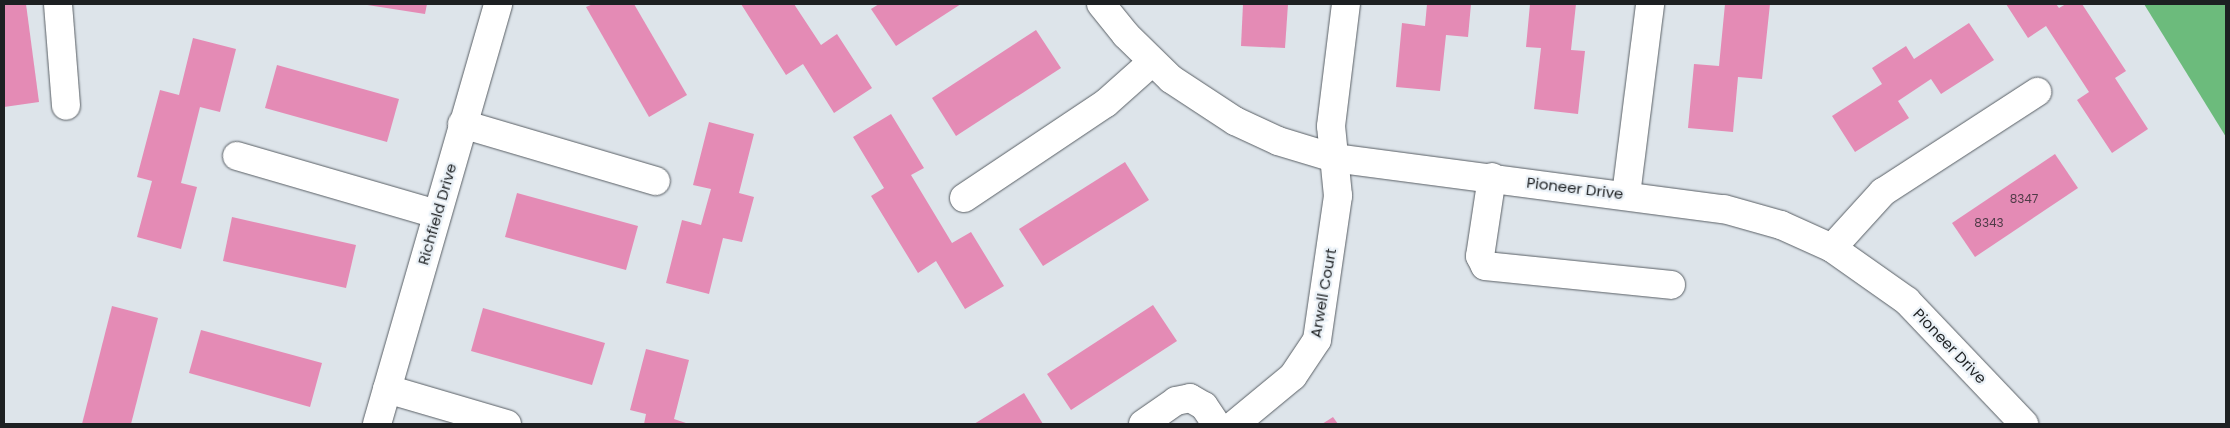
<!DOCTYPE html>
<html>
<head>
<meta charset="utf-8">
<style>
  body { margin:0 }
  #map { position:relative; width:2230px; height:428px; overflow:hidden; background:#dde4ea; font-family:Poppins,sans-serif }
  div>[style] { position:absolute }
  .forest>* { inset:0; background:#6cbb7c }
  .building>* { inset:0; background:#e48bb5 }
  .roads { filter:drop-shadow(0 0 1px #595f65) drop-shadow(0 0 1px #595f65) }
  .minor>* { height:28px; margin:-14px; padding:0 14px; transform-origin:14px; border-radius:14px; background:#fff }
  span { translate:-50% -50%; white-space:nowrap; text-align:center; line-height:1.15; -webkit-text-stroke:4.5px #eaf1f7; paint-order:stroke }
  .number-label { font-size:12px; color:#4f3b47 }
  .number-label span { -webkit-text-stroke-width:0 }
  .street-label { font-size:15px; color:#1d2022 }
  .frame { position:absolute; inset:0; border:5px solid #1d2022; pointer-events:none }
</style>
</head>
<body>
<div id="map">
  <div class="forest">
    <i style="clip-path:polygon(2144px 4px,2226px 4px,2226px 137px)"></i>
  </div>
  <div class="building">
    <i style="clip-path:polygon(4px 4px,26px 4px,39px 102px,4px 107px)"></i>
    <i style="clip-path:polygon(361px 4px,427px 4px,425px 14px)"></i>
    <i style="clip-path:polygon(593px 4px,634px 4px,687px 95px,649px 117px,586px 7px)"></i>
    <i style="clip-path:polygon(741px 4px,794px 4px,821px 45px,837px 34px,872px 88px,834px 113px,803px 64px,786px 75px)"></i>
    <i style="clip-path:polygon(879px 4px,961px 4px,896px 46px,871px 9px)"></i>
    <i style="clip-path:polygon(1243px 4px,1288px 4px,1285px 48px,1241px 46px)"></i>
    <i style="clip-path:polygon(1427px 4px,1471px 4px,1468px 37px,1446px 35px,1440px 91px,1396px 87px,1402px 23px,1425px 26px)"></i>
    <i style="clip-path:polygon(1530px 4px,1576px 4px,1571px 50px,1585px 51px,1578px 114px,1534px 109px,1541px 48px,1526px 47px)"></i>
    <i style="clip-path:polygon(1725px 4px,1770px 4px,1762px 79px,1738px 77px,1733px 132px,1688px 128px,1694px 64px,1719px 66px)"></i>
    <i style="clip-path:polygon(2006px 4px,2056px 4px,2059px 8px,2066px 4px,2082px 4px,2126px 71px,2115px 78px,2148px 129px,2112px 153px,2077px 100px,2089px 92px,2046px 26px,2028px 38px)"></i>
    <i style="clip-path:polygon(1969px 23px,1994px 60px,1941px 94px,1931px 79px,1898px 101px,1909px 118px,1855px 152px,1832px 116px,1882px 84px,1872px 68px,1906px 46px,1914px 59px)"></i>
    <i style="clip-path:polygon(1036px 30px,1061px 68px,956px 136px,932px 98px)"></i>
    <i style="clip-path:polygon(193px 38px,236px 49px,220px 112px,200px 107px,181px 183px,197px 187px,181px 249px,137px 237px,152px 181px,137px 177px,160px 90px,179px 95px)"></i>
    <i style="clip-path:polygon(277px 65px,399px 99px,387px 142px,265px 108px)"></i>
    <i style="clip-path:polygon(891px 114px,924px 168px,911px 175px,952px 243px,971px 232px,1004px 286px,965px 309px,936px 261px,918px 273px,871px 196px,884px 188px,853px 137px)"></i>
    <i style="clip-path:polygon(709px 122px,754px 134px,739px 193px,754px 197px,742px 242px,723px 238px,709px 294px,666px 283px,682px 220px,701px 225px,711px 189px,693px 185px)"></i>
    <i style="clip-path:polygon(2055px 154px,2078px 188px,1975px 257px,1952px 223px)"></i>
    <i style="clip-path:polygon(1125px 162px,1149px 200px,1043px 266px,1019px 229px)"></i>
    <i style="clip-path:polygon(517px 193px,638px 226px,626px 270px,505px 237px)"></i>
    <i style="clip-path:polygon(232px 217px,356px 245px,346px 288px,223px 261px)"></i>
    <i style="clip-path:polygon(1153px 305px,1177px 341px,1071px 410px,1047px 374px)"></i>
    <i style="clip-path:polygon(112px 306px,158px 318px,131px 424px,82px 424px)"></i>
    <i style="clip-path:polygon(483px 308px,605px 343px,592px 385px,471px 351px)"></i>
    <i style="clip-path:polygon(201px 330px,322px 363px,310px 407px,189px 373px)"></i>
    <i style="clip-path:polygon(646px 349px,689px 360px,674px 419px,689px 424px,644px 424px,646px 414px,630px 410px)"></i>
    <i style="clip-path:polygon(1024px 393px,1043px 424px,974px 424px)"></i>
    <i style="clip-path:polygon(1333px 417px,1338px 424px,1322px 424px)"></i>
  </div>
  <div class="roads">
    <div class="minor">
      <i style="left:58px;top:4px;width:102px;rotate:85.5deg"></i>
      <i style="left:1101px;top:4px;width:40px;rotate:51deg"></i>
      <i style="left:1126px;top:35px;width:63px;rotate:44.4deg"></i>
      <i style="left:1171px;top:79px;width:77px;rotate:33.3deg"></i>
      <i style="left:1235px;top:121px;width:47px;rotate:24.9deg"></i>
      <i style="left:1278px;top:141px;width:59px;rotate:16.9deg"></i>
      <i style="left:1334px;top:158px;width:393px;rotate:7.5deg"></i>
      <i style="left:1724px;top:209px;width:59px;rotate:15.7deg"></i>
      <i style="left:1781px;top:225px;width:56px;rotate:24.3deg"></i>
      <i style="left:1832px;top:248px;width:92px;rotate:35.2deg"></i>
      <i style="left:1907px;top:301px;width:170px;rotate:46.4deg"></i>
      <i style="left:462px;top:124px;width:202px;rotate:16.4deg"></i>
      <i style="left:237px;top:156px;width:208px;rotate:16.2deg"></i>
      <i style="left:1492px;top:177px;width:80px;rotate:98.6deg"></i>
      <i style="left:1480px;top:256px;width:11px;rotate:63deg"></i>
      <i style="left:1485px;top:266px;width:187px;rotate:5.8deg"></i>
      <i style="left:1626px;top:195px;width:193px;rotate:-82.8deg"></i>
      <i style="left:964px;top:198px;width:171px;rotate:-33.8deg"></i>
      <i style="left:1106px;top:103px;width:62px;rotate:-41.7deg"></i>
      <i style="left:1832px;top:248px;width:76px;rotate:-47.7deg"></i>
      <i style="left:1883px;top:192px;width:184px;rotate:-33deg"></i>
      <i style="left:387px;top:389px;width:125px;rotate:16.3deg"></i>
      <i style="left:377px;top:424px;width:437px;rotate:-73.9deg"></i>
      <i style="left:1143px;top:424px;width:40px;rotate:-34.9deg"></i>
      <i style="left:1176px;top:401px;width:14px;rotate:-12deg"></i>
      <i style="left:1190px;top:398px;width:16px;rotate:30deg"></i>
      <i style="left:1204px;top:406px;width:22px;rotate:56deg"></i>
      <i style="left:1235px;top:424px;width:75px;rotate:-39.6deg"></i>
      <i style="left:1293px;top:376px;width:43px;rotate:-56.3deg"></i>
      <i style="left:1317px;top:340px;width:146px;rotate:-81.7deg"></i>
      <i style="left:1338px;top:196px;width:70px;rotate:-95.7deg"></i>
      <i style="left:1331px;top:126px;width:123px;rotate:-83deg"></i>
    </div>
  </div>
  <div class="number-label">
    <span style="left:2024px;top:199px">8347</span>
    <span style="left:1989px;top:223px">8343</span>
  </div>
  <div class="street-label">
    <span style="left:1575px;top:188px;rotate:7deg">Pioneer Drive</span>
    <span style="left:437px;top:214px;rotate:-74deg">Richfield Drive</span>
    <span style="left:1323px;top:293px;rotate:-80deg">Arwell Court</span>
    <span style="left:1950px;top:346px;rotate:46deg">Pioneer Drive</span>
  </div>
  <div class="frame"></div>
</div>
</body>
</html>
